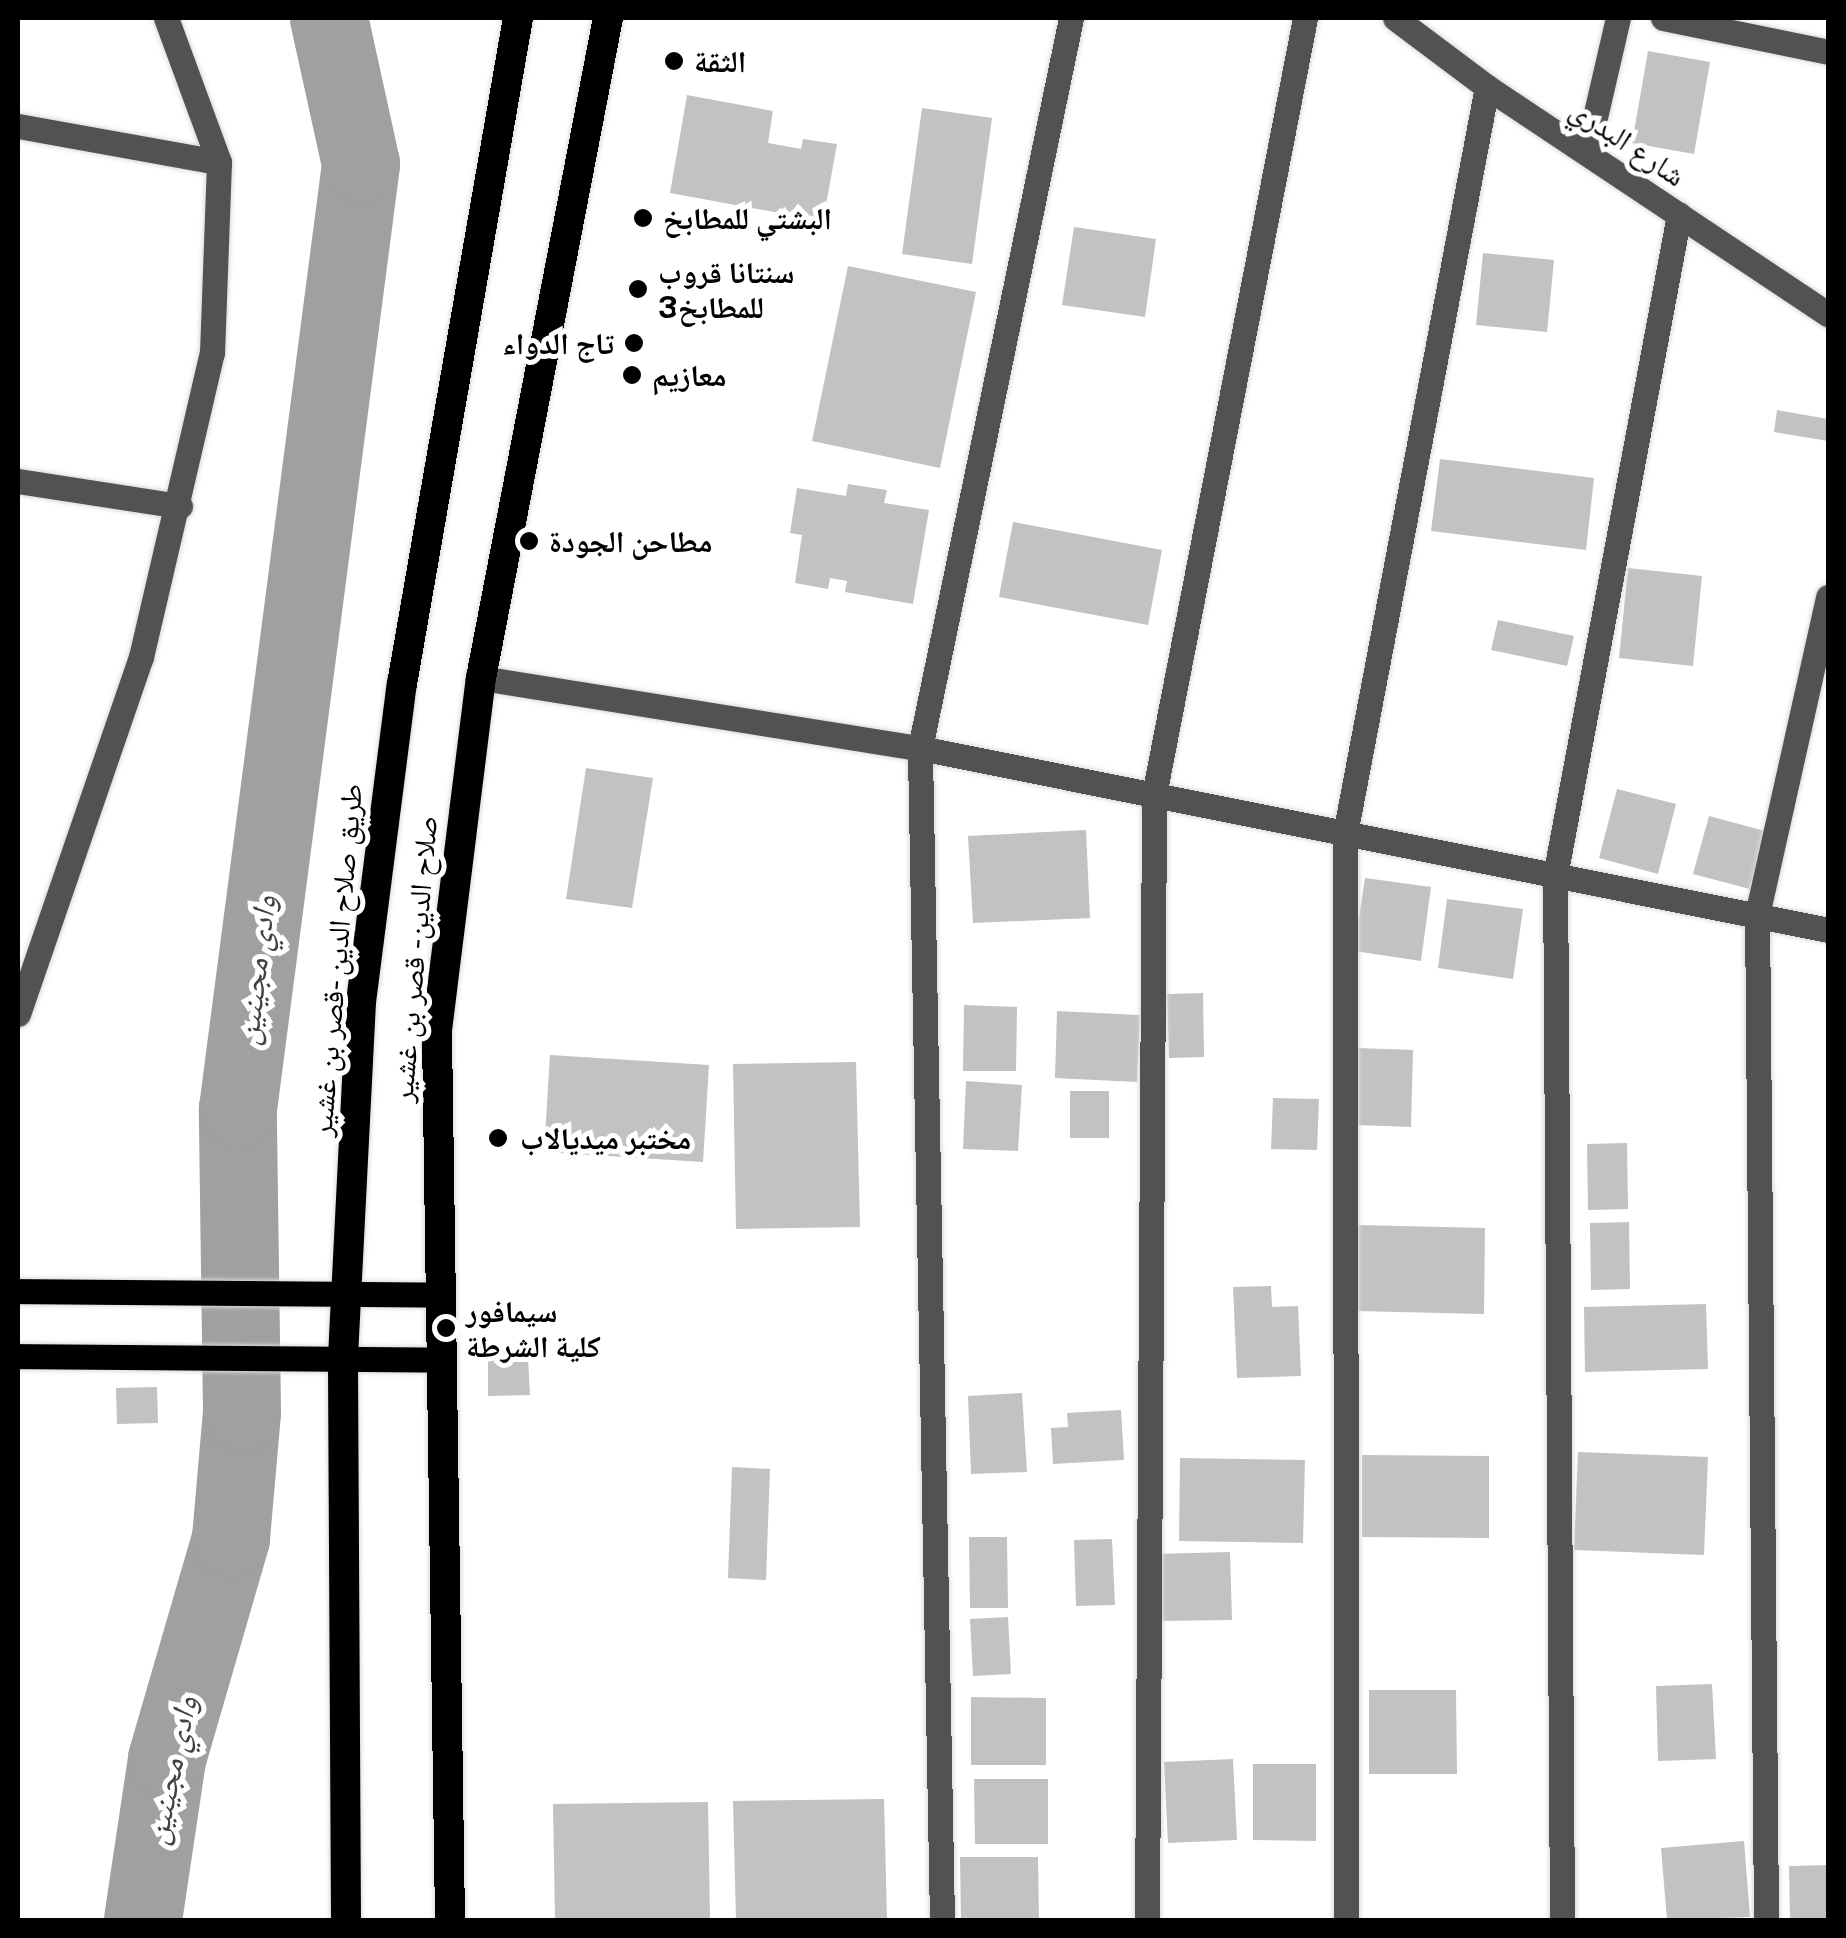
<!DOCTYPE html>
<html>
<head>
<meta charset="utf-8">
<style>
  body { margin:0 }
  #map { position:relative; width:1846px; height:1938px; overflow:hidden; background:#fff; font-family:"Public Sans","Noto Naskh Arabic",sans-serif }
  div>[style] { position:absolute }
  .river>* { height:78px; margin:-39px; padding:0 39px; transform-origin:39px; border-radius:39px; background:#a0a0a0 }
  .building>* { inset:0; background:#c2c2c2 }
  .roads { filter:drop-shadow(0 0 2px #dbdbdb) drop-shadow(0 0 2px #dbdbdb) }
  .minor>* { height:25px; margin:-12.5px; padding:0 12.5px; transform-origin:12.5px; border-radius:12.5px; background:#525252 }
  .major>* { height:25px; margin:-12.5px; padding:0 12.5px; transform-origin:12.5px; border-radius:12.5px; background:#000 }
  .highway>* { height:30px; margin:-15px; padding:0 15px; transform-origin:15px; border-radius:15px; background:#000 }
  .dots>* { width:28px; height:28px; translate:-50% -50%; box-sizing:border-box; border:5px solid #fff; border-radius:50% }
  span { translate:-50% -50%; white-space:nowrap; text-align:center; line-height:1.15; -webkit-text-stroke:10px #fff; paint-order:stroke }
  .poi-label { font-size:30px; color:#000; font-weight:700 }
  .left { translate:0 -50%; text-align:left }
  .right { translate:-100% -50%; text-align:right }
  .street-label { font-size:30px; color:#000 }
  .water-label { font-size:32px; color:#414141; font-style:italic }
  .frame { position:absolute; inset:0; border:20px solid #000; pointer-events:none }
</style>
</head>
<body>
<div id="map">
  <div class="river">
    <i style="left:143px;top:1920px;width:163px;rotate:-81.5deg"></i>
    <i style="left:167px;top:1759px;width:230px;rotate:-73.8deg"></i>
    <i style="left:231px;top:1538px;width:126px;rotate:-85deg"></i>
    <i style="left:242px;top:1412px;width:303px;rotate:-90.8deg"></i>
    <i style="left:238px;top:1109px;width:953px;rotate:-82.58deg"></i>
    <i style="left:361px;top:164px;width:149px;rotate:-102.4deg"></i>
  </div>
  <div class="building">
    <i style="clip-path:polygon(1648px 51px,1710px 62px,1694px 154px,1632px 143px)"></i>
    <i style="clip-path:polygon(687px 95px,773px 111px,768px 143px,801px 149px,803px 139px,837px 144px,823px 221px,670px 193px)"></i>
    <i style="clip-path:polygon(922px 108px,992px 118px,972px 264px,902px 254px)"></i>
    <i style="clip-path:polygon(1074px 227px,1156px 239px,1145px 317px,1062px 305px)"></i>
    <i style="clip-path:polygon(1483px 253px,1554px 260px,1547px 332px,1476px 325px)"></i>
    <i style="clip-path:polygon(848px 266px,976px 292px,940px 468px,812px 441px)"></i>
    <i style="clip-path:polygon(1777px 410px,1828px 419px,1828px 441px,1774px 432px)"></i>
    <i style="clip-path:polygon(1440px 459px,1594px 478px,1586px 550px,1431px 531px)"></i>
    <i style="clip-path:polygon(848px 484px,887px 490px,884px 503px,929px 510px,913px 604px,845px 592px,847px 581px,830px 578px,828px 589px,795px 583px,802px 535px,790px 533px,797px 488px,846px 496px)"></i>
    <i style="clip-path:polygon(1013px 522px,1162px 550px,1148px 625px,999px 597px)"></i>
    <i style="clip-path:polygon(1628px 568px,1702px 576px,1693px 666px,1619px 658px)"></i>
    <i style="clip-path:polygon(1498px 620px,1574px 636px,1567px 666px,1491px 650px)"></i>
    <i style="clip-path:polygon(586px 768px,653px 778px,632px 908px,566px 899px)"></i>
    <i style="clip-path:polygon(1617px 789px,1676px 804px,1658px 874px,1599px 858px)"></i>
    <i style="clip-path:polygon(1709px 816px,1765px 831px,1750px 889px,1693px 874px)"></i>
    <i style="clip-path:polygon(1086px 830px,1090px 918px,973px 923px,968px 836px)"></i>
    <i style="clip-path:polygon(1365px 878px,1431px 887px,1421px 961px,1354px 951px)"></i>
    <i style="clip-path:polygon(1447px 899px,1523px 909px,1513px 979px,1438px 968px)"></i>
    <i style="clip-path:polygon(1203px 993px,1204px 1057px,1169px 1058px,1167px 994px)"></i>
    <i style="clip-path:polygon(964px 1005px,1017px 1007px,1016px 1071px,963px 1071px)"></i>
    <i style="clip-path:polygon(1057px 1011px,1140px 1015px,1137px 1082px,1055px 1078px)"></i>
    <i style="clip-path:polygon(1357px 1048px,1413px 1050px,1411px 1127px,1355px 1125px)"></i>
    <i style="clip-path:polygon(550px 1055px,709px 1065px,703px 1162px,544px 1152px)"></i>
    <i style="clip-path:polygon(856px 1062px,860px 1227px,736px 1229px,733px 1064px)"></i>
    <i style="clip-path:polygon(966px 1081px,1022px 1085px,1018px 1151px,963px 1149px)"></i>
    <i style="clip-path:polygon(1070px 1091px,1109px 1091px,1109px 1138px,1070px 1138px)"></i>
    <i style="clip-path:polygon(1273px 1098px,1319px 1099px,1317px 1150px,1271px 1149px)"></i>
    <i style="clip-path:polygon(1627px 1143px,1628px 1209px,1588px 1210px,1587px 1144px)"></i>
    <i style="clip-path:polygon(1629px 1222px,1630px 1289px,1591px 1290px,1590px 1223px)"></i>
    <i style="clip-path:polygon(1357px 1225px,1485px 1228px,1484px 1314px,1356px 1311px)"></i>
    <i style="clip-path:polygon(1271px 1286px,1272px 1307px,1298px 1306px,1301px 1376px,1237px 1378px,1233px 1287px)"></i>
    <i style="clip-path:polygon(1706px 1304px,1708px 1369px,1585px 1372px,1584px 1307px)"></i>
    <i style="clip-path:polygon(528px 1359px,530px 1395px,488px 1396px,488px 1360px)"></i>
    <i style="clip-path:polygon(157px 1387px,158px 1423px,117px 1424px,116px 1388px)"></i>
    <i style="clip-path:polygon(1022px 1393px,1027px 1472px,971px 1474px,968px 1396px)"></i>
    <i style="clip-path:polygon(1121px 1410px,1124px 1460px,1053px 1464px,1051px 1428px,1068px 1427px,1067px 1413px)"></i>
    <i style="clip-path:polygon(1578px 1452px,1708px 1457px,1704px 1555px,1574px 1550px)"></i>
    <i style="clip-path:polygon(1362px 1455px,1489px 1456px,1489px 1538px,1362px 1537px)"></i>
    <i style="clip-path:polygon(1180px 1458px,1305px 1460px,1303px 1543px,1179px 1541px)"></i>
    <i style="clip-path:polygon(732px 1467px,770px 1469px,766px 1580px,728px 1578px)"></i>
    <i style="clip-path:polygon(969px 1537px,1007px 1537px,1008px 1608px,970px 1608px)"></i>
    <i style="clip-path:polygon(1112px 1539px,1115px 1605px,1076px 1606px,1074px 1540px)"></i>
    <i style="clip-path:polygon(1230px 1552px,1232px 1620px,1157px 1621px,1155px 1554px)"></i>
    <i style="clip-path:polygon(1008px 1617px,1011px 1674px,973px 1676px,970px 1619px)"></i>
    <i style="clip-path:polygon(1712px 1684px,1716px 1759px,1658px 1761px,1656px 1686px)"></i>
    <i style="clip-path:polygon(1369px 1690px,1456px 1690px,1457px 1774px,1369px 1774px)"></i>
    <i style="clip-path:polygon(971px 1697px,1046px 1698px,1046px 1765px,971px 1765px)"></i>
    <i style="clip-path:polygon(1233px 1759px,1237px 1840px,1168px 1843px,1164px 1762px)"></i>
    <i style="clip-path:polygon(1253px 1764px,1316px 1764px,1316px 1841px,1253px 1840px)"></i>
    <i style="clip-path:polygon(974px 1779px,1048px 1779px,1048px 1844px,975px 1844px)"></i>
    <i style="clip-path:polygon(884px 1799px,887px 1920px,736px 1920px,733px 1801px)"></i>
    <i style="clip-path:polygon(708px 1802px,710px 1920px,555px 1920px,553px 1804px)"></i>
    <i style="clip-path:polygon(1744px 1841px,1750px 1917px,1667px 1920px,1661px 1848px)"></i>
    <i style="clip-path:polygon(960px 1857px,1038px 1857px,1039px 1920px,961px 1920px)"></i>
    <i style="clip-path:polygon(1828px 1865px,1828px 1920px,1790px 1920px,1789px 1866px)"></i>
  </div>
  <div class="roads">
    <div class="minor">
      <i style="left:1395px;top:18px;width:115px;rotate:36.9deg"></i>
      <i style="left:1487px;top:87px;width:410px;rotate:33.7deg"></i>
      <i style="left:1663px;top:18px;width:168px;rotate:11.6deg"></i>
      <i style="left:18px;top:126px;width:204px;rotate:10.2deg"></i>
      <i style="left:1587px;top:152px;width:138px;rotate:-77deg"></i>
      <i style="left:18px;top:481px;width:164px;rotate:8.8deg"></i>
      <i style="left:481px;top:678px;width:445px;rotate:9.1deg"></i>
      <i style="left:920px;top:748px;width:926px;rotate:11.33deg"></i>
      <i style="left:18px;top:1014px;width:378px;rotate:-71deg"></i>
      <i style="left:141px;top:657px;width:312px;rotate:-76.9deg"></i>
      <i style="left:212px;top:353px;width:191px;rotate:-87.9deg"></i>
      <i style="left:219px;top:162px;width:153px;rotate:-110.2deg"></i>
      <i style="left:942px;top:1920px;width:1172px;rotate:-91.08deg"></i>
      <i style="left:920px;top:748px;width:745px;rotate:-78.31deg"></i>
      <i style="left:1147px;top:1920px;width:1125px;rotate:-89.64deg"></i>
      <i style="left:1154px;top:795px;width:792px;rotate:-79deg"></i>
      <i style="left:1346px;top:1920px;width:1086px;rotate:-90.05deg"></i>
      <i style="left:1345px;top:834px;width:760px;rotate:-79.24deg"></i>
      <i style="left:1562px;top:1920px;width:1044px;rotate:-90.38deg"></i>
      <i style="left:1555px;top:876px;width:673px;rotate:-79.38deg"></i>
      <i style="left:1766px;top:1920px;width:1005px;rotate:-90.51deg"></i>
      <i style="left:1757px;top:915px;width:326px;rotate:-77.4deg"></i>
    </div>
    <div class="major">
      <i style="left:18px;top:1291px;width:421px;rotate:0.5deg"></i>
      <i style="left:18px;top:1356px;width:422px;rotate:0.5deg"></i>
    </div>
    <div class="highway">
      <i style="left:346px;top:1920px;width:563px;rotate:-90.31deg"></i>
      <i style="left:343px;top:1357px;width:355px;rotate:-87.1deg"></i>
      <i style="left:361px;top:1002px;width:321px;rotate:-82.7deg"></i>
      <i style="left:402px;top:684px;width:676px;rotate:-80.12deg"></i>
      <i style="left:450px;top:1920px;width:890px;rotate:-90.84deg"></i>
      <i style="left:437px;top:1030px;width:355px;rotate:-82.9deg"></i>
      <i style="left:481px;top:678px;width:672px;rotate:-79.11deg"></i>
    </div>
  </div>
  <div class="dots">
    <i style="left:674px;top:61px;background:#000"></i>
    <i style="left:643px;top:218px;background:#000"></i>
    <i style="left:638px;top:289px;background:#000"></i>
    <i style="left:634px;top:343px;background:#000"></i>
    <i style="left:632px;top:375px;background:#000"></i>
    <i style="left:529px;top:541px;background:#000"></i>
    <i style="left:498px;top:1138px;background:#000"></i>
    <i style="left:446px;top:1328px;background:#000"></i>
  </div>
  <div class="poi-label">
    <span class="left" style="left:694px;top:61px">الثقة</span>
    <span class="left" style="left:663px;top:218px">البشتي للمطابخ</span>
    <span class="left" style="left:658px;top:289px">سنتانا قروب<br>3للمطابخ</span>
    <span class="right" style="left:614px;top:343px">تاج الدواء</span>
    <span class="left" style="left:652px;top:375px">معازيم</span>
    <span class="left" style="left:549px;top:541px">مطاحن الجودة</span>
    <span class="left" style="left:520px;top:1138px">مختبر ميديالاب</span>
    <span class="left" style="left:466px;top:1328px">سيمافور<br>كلية الشرطة</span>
  </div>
  <div class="street-label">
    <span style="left:1628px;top:142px;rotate:34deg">شارع البدري</span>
    <span style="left:414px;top:959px;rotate:-85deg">صلاح الدين - قصر بن غشير</span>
    <span style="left:336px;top:960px;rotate:-85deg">طريق صلاح الدين -قصر بن غشير</span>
  </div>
  <div class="water-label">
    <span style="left:256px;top:970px;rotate:-83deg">وادي مجينين</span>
    <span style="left:171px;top:1770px;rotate:-78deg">وادي مجينين</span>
  </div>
  <div class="frame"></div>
</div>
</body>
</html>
